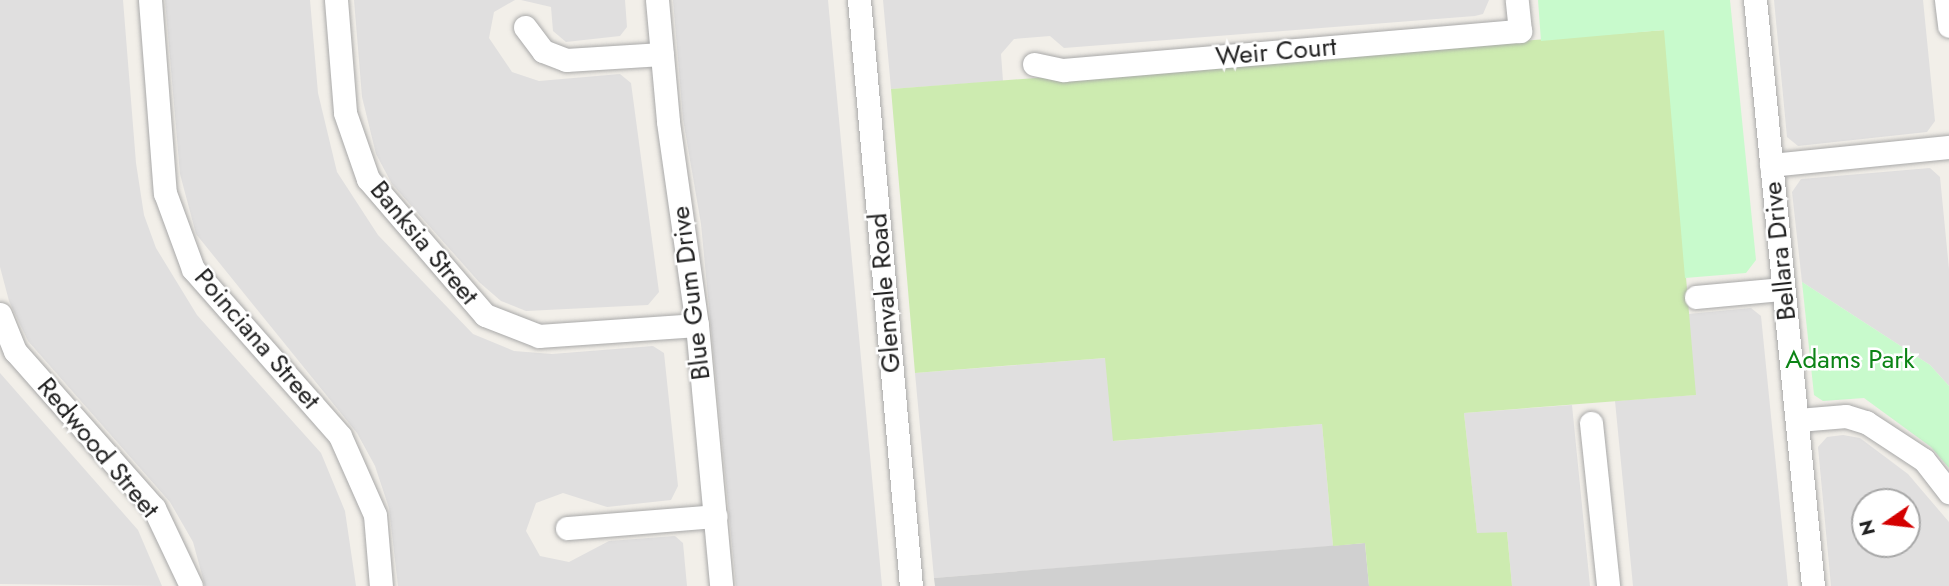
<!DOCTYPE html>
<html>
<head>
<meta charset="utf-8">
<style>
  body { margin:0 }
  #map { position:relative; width:1949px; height:586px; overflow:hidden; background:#f2efe9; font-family:Jost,sans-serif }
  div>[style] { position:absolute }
  .residential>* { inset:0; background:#e0dfdf }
  .religious>* { inset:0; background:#d0d0d0 }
  .grass>* { inset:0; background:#cdebb0 }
  .park>* { inset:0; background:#c8facc }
  .roads { filter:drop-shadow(0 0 2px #a9a9a9) drop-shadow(0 0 2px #a9a9a9) }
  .minor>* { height:23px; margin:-11.5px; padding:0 11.5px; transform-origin:11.5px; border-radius:11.5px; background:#fff }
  span { translate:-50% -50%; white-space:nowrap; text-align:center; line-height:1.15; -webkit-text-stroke:5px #fff; paint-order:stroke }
  .street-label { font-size:26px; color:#222 }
  .park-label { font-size:26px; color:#0c8416 }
  .north { position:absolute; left:1851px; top:488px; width:70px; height:70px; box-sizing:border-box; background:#fff; border:2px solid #a7a7a7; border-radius:50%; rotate:256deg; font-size:19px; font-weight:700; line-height:28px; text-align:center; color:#222 }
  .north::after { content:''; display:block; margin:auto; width:24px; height:32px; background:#d40000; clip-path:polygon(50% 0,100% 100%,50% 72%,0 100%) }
</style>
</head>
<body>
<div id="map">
  <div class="residential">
    <i style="clip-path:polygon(0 0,123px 0,136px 163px,144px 215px,156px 248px,197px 315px,321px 453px,345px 511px,356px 586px,205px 586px,193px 542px,170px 502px,28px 341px,9px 301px,0 267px)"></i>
    <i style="clip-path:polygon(165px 0,310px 0,318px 93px,337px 172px,378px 235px,473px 334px,514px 351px,552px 354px,653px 346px,664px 353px,678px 486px,671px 500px,607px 507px,563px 493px,536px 503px,526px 531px,540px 556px,569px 562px,609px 541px,675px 536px,683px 543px,687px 586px,398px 586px,389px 508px,375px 466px,357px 433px,196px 234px,180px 174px)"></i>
    <i style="clip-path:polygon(354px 0,515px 0,494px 12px,489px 38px,512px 72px,539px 81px,620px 74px,631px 83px,659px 292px,648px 305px,526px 311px,501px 301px,479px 282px,392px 184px,376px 154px,362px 97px)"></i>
    <i style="clip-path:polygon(521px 0,625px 0,627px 27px,620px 36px,566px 42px,553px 31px,551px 7px)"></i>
    <i style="clip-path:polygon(673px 0,828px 0,882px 586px,736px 586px,701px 224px,683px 119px)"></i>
    <i style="clip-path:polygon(883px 0,1489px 0,1483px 14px,1475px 16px,1064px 48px,1050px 36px,1014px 39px,1001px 54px,1003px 81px,891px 89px)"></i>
    <i style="clip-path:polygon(1774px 0,1923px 0,1935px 121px,1927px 132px,1798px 146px,1787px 137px)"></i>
    <i style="clip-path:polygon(1930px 168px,1940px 177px,1949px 269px,1949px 386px,1930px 365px,1802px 282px,1792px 192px,1801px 179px)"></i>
    <i style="clip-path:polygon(1751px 308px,1761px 316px,1788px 586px,1633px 586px,1615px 401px,1695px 395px,1688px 314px)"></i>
    <i style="clip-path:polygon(1106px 358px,1114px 441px,1322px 424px,1333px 546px,934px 578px,915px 373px)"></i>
    <i style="clip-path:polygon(0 373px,138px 530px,162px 586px,0 584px)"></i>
    <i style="clip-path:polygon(1572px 405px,1590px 586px,1512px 586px,1507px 532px,1477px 534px,1464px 413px)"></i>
    <i style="clip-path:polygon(evenodd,1843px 435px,1860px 438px,1908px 474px,1949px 522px,1949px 586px,1831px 586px,1818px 447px,1827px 437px,1843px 435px,1865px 502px,1907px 502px,1907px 544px,1865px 544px,1865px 502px)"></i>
  </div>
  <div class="religious">
    <i style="clip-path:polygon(1365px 543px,1369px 586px,935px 586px,934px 578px)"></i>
  </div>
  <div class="grass">
    <i style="clip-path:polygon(1665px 30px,1696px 395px,1464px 413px,1477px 533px,1507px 532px,1512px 586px,1369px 586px,1365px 543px,1333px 546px,1322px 424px,1113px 441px,1105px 358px,915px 373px,891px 89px)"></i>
  </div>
  <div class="park">
    <i style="clip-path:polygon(1538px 0,1730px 0,1756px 260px,1746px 273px,1685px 278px,1664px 30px,1541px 41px)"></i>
    <i style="clip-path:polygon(1802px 282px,1930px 365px,1949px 386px,1949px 468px,1931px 447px,1864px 398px,1823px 401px,1814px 395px)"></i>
  </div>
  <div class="roads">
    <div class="minor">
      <i style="left:150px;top:0;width:194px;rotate:85.6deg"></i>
      <i style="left:165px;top:193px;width:81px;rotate:69.8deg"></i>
      <i style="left:193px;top:269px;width:222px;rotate:48.6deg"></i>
      <i style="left:340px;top:436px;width:86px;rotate:66.1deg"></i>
      <i style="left:375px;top:515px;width:71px;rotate:85.2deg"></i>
      <i style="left:336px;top:0;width:113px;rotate:85.4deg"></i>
      <i style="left:345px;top:113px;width:70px;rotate:70.8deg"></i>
      <i style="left:368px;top:179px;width:179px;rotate:49.3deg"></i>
      <i style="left:485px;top:315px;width:58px;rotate:21.3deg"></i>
      <i style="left:539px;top:336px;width:158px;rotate:-4deg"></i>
      <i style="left:657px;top:0;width:122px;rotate:84.8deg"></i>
      <i style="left:668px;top:122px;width:205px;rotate:81.9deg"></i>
      <i style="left:697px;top:325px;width:262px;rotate:84.7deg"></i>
      <i style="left:859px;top:0;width:588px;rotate:84.93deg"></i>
      <i style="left:1755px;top:0;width:589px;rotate:84.35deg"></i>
      <i style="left:1946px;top:0;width:26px;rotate:83deg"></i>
      <i style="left:525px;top:27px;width:30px;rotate:53deg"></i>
      <i style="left:543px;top:51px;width:25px;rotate:21deg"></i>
      <i style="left:566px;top:60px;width:96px;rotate:-3.6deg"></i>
      <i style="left:1034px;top:64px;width:30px;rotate:12deg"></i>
      <i style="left:1063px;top:70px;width:459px;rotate:-4.9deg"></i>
      <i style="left:1520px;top:31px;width:31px;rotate:-96deg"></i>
      <i style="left:1771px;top:165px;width:179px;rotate:-5.8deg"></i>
      <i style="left:1696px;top:297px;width:87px;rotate:-5.3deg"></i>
      <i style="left:0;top:314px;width:40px;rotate:68deg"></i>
      <i style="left:15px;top:351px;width:210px;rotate:48.5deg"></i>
      <i style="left:154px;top:508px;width:86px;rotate:64.6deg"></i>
      <i style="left:1798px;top:420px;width:48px;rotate:-4.8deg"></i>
      <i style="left:1846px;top:416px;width:21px;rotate:17deg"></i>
      <i style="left:1866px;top:422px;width:69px;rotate:33.2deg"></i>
      <i style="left:1924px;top:460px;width:41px;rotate:52deg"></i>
      <i style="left:1591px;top:423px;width:164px;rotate:84deg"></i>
      <i style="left:567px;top:528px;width:149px;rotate:-4.6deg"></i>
    </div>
  </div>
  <div class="street-label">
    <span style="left:1276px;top:52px;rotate:-5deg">Weir Court</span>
    <span style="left:424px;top:243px;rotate:50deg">Banksia Street</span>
    <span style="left:1780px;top:251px;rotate:-96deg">Bellara Drive</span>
    <span style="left:691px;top:293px;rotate:-97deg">Blue Gum Drive</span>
    <span style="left:885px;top:293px;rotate:-95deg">Glenvale Road</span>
    <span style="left:257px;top:339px;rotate:49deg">Poinciana Street</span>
    <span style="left:98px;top:448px;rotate:50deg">Redwood Street</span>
  </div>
  <div class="park-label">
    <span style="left:1850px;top:360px">Adams Park</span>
  </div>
  <div class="north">N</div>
</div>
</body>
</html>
